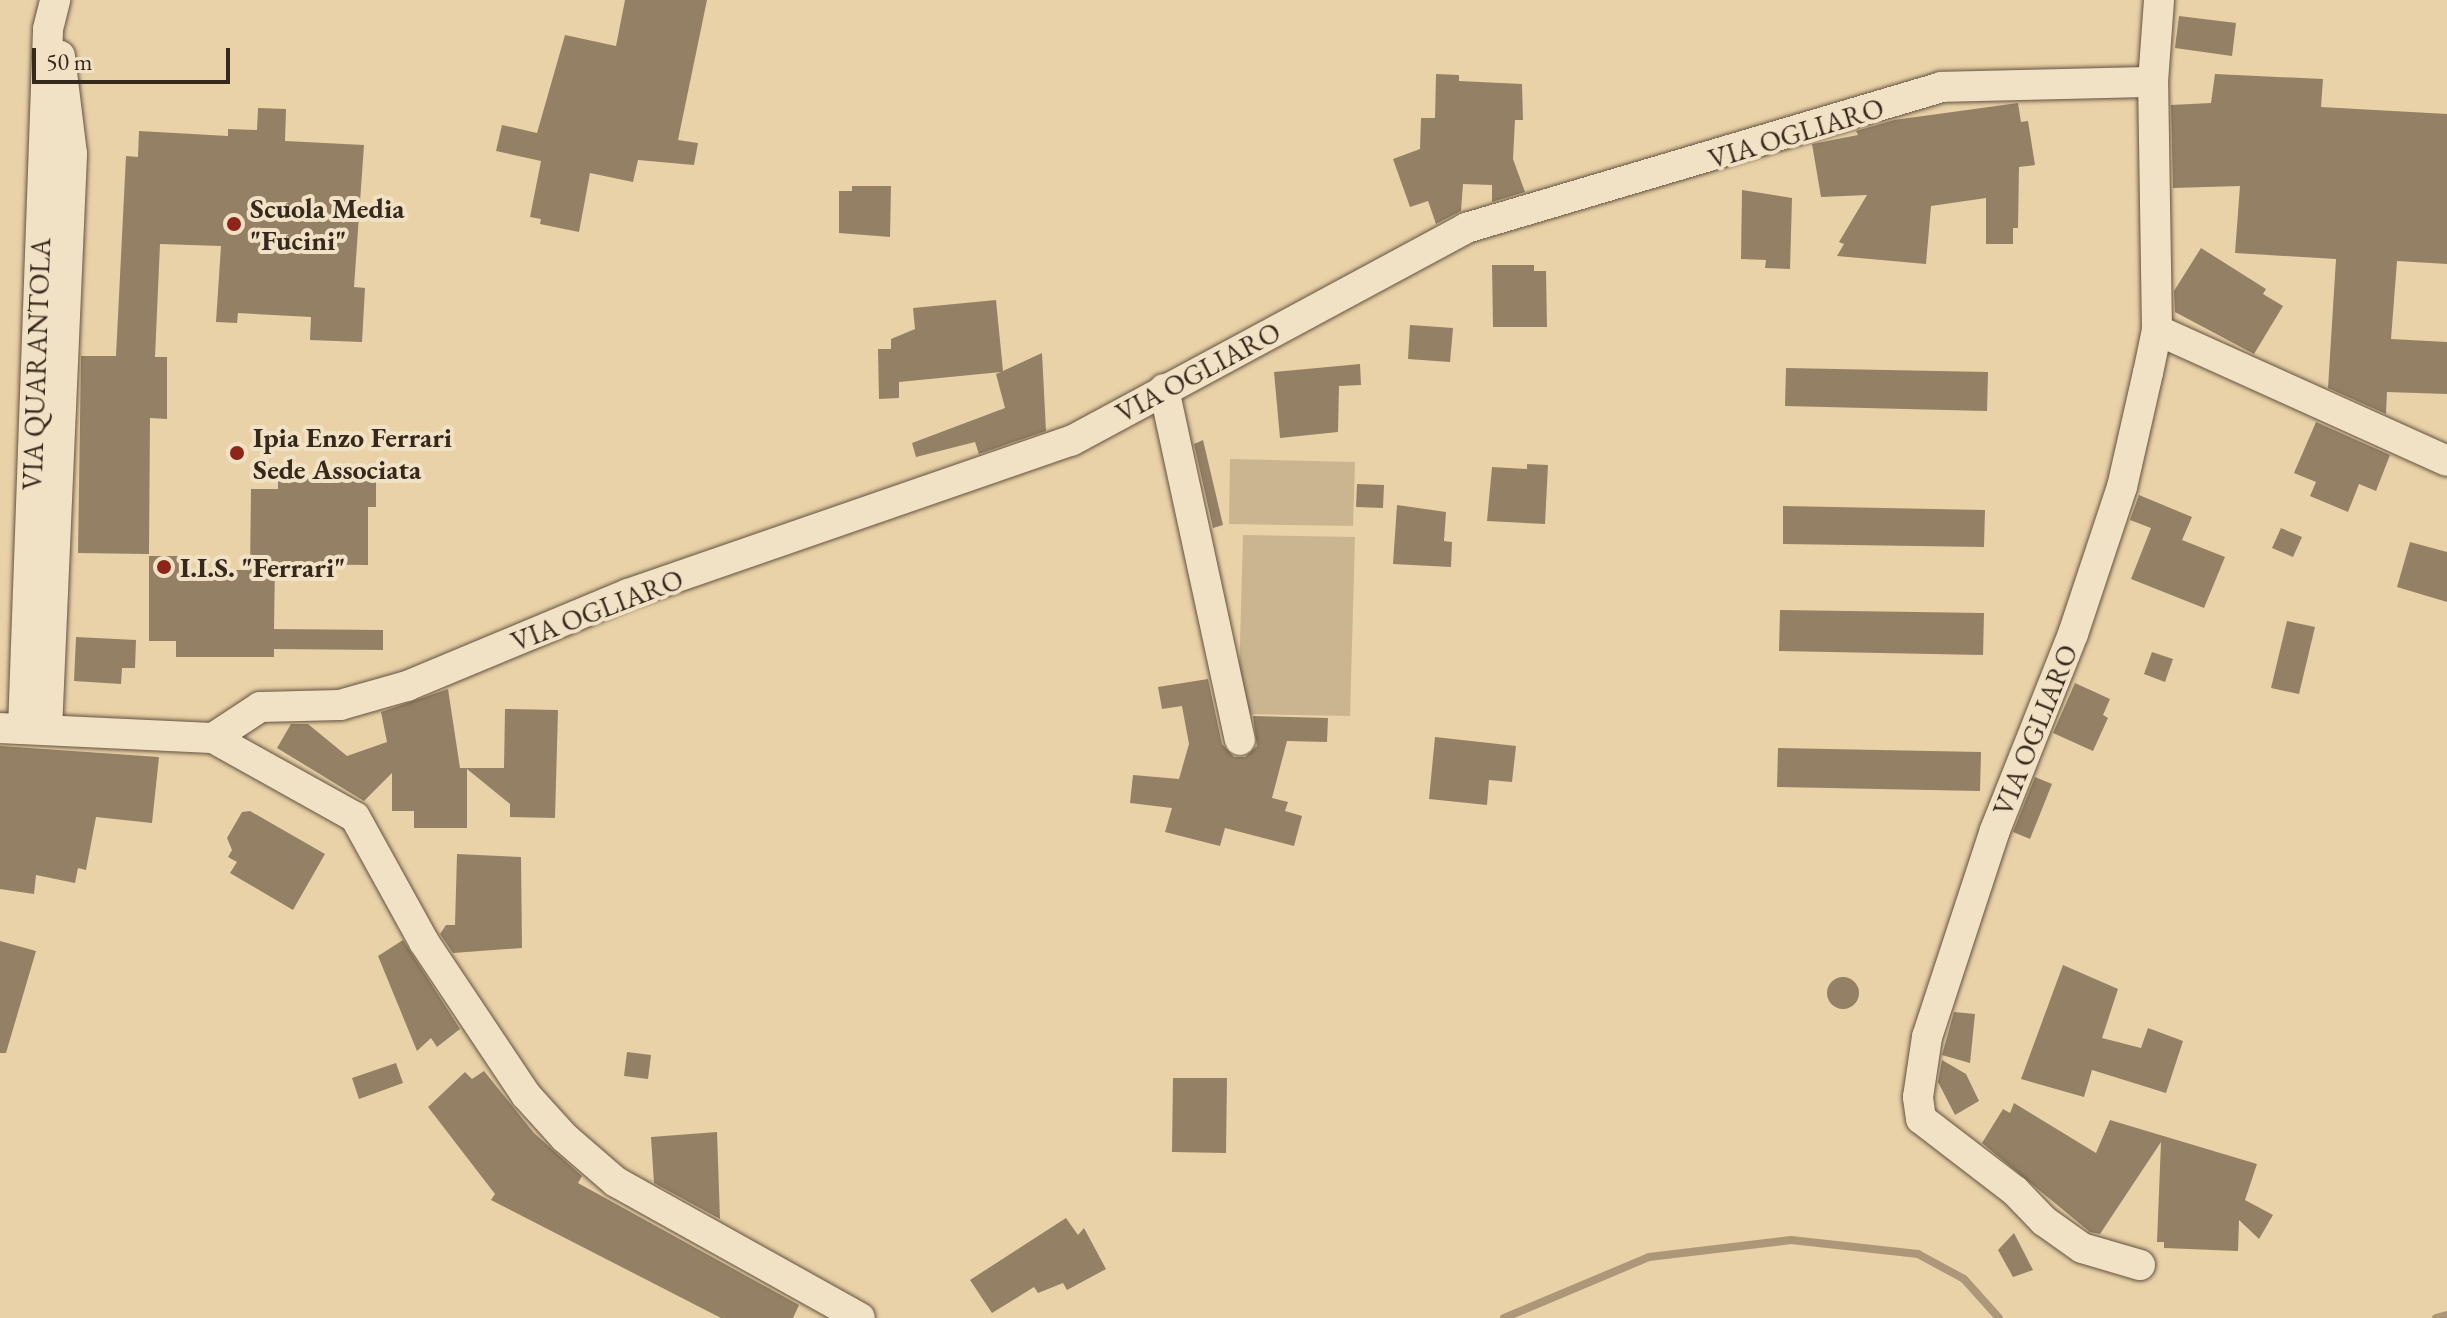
<!DOCTYPE html>
<html>
<head>
<meta charset="utf-8">
<style>
  body { margin:0 }
  #map { position:relative; width:2447px; height:1318px; overflow:hidden; background:#e9d2a7; font-family:"EB Garamond",serif }
  div>[style] { position:absolute }
  .green>* { inset:0; background:#cbb590 }
  .stream>* { height:8px; margin:-4px; padding:0 4px; transform-origin:4px; border-radius:4px; background:#ac9878 }
  .building>* { inset:0; background:#948065 }
  .round { border-radius:50% }
  .roads { filter:drop-shadow(0 0 2px #645240) drop-shadow(0 0 2px #645240) }
  .minor>* { height:30px; margin:-15px; padding:0 15px; transform-origin:15px; border-radius:15px; background:#f1e2c6 }
  .dots>* { width:22px; height:22px; translate:-50% -50%; box-sizing:border-box; border:4px solid #f1e2c6; border-radius:50% }
  span { translate:-50% -50%; white-space:nowrap; text-align:center; line-height:1.15; -webkit-text-stroke:8px #f1e2c6; paint-order:stroke }
  .street-label { font-size:28px; color:#37281d }
  .poi-label { font-size:28px; color:#37281d; font-weight:700 }
  .left { translate:0 -50%; text-align:left }
  .scale { position:absolute; left:32px; top:48px; width:198px; height:36px; box-sizing:border-box; border:4px solid #37281d; border-top:0; padding-left:10px; font-size:24px; line-height:28px; white-space:nowrap; color:#37281d; -webkit-text-stroke:6px #f1e2c6; paint-order:stroke }
</style>
</head>
<body>
<div id="map">
  <div class="green">
    <i style="clip-path:polygon(1230px 459px,1355px 462px,1353px 526px,1229px 524px)"></i>
    <i style="clip-path:polygon(1243px 535px,1355px 537px,1350px 716px,1238px 714px)"></i>
  </div>
  <div class="stream">
    <i style="left:1504px;top:1318px;width:157px;rotate:-22.8deg"></i>
    <i style="left:1649px;top:1257px;width:143px;rotate:-6.8deg"></i>
    <i style="left:1791px;top:1240px;width:128px;rotate:6.3deg"></i>
    <i style="left:1918px;top:1254px;width:52px;rotate:28.5deg"></i>
    <i style="left:1964px;top:1279px;width:52px;rotate:48.1deg"></i>
    <i style="left:2436px;top:1318px;width:11px;rotate:-15deg"></i>
  </div>
  <div class="building">
    <i style="clip-path:polygon(625px 0,707px 0,678px 140px,698px 143px,694px 165px,638px 160px,633px 182px,590px 173px,579px 232px,540px 224px,541px 219px,530px 217px,541px 161px,496px 151px,502px 125px,537px 133px,565px 35px,616px 46px)"></i>
    <i style="clip-path:polygon(2179px 16px,2236px 23px,2232px 56px,2175px 48px)"></i>
    <i style="clip-path:polygon(1436px 74px,1459px 75px,1459px 81px,1522px 84px,1523px 120px,1515px 120px,1513px 159px,1525px 192px,1492px 202px,1492px 185px,1463px 184px,1461px 211px,1436px 224px,1428px 201px,1410px 207px,1393px 159px,1420px 149px,1421px 118px,1435px 118px)"></i>
    <i style="clip-path:polygon(2215px 74px,2323px 79px,2321px 107px,2447px 114px,2447px 264px,2397px 261px,2391px 339px,2447px 342px,2447px 394px,2387px 392px,2386px 414px,2328px 388px,2336px 259px,2235px 253px,2240px 186px,2173px 188px,2171px 105px,2211px 103px)"></i>
    <i style="clip-path:polygon(2018px 103px,2021px 122px,2028px 121px,2035px 165px,2019px 167px,2018px 228px,2013px 228px,2013px 244px,1986px 244px,1986px 198px,1931px 206px,1926px 264px,1837px 256px,1844px 244px,1839px 242px,1867px 195px,1821px 197px,1812px 144px,1858px 135px,1856px 131px,1894px 120px)"></i>
    <i style="clip-path:polygon(258px 108px,286px 109px,285px 141px,364px 145px,354px 287px,365px 288px,362px 342px,310px 340px,311px 317px,238px 313px,237px 323px,216px 322px,221px 246px,160px 244px,155px 357px,167px 357px,167px 419px,150px 418px,149px 554px,78px 553px,81px 356px,116px 356px,126px 156px,138px 157px,139px 131px,228px 136px,228px 129px,257px 130px)"></i>
    <i style="clip-path:polygon(852px 186px,891px 186px,890px 237px,839px 233px,839px 191px,852px 191px)"></i>
    <i style="clip-path:polygon(1742px 190px,1792px 198px,1790px 269px,1765px 268px,1766px 260px,1741px 259px)"></i>
    <i style="clip-path:polygon(2201px 248px,2266px 289px,2263px 294px,2283px 306px,2254px 354px,2175px 312px,2174px 291px)"></i>
    <i style="clip-path:polygon(1492px 265px,1534px 265px,1534px 271px,1546px 271px,1547px 327px,1493px 327px)"></i>
    <i style="clip-path:polygon(996px 300px,1003px 371px,1042px 353px,1046px 431px,979px 454px,975px 442px,916px 457px,912px 443px,1005px 408px,996px 374px,1001px 372px,899px 382px,899px 398px,879px 399px,878px 349px,891px 349px,891px 339px,915px 329px,913px 308px)"></i>
    <i style="clip-path:polygon(1410px 325px,1453px 328px,1450px 362px,1408px 359px)"></i>
    <i style="clip-path:polygon(1360px 364px,1361px 385px,1339px 386px,1338px 432px,1280px 438px,1274px 372px)"></i>
    <i style="clip-path:polygon(1786px 368px,1988px 372px,1987px 411px,1785px 406px)"></i>
    <i style="clip-path:polygon(2316px 422px,2390px 455px,2376px 491px,2359px 484px,2348px 512px,2310px 496px,2316px 482px,2294px 473px)"></i>
    <i style="clip-path:polygon(1203px 440px,1223px 525px,1213px 528px,1194px 444px)"></i>
    <i style="clip-path:polygon(1527px 464px,1548px 465px,1545px 524px,1487px 521px,1492px 467px,1527px 469px)"></i>
    <i style="clip-path:polygon(278px 478px,376px 479px,376px 507px,368px 507px,368px 565px,275px 564px,274px 629px,383px 630px,383px 650px,274px 649px,274px 657px,176px 657px,176px 641px,149px 641px,149px 556px,180px 556px,180px 570px,250px 570px,251px 489px,278px 489px)"></i>
    <i style="clip-path:polygon(1357px 484px,1384px 485px,1383px 508px,1356px 507px)"></i>
    <i style="clip-path:polygon(2139px 495px,2192px 517px,2182px 540px,2225px 557px,2204px 608px,2131px 579px,2151px 528px,2130px 520px)"></i>
    <i style="clip-path:polygon(1397px 505px,1446px 512px,1444px 541px,1452px 542px,1451px 567px,1393px 564px)"></i>
    <i style="clip-path:polygon(1783px 506px,1985px 510px,1984px 547px,1783px 544px)"></i>
    <i style="clip-path:polygon(2281px 528px,2302px 537px,2293px 557px,2272px 548px)"></i>
    <i style="clip-path:polygon(2410px 542px,2447px 552px,2447px 602px,2397px 587px)"></i>
    <i style="clip-path:polygon(1780px 610px,1984px 613px,1983px 655px,1779px 651px)"></i>
    <i style="clip-path:polygon(2287px 621px,2315px 627px,2299px 694px,2271px 688px)"></i>
    <i style="clip-path:polygon(76px 637px,136px 640px,135px 668px,122px 668px,121px 684px,74px 681px)"></i>
    <i style="clip-path:polygon(2152px 652px,2173px 659px,2165px 682px,2144px 674px)"></i>
    <i style="clip-path:polygon(1208px 679px,1222px 744px,1234px 757px,1245px 757px,1257px 746px,1253px 716px,1328px 718px,1327px 742px,1287px 741px,1272px 798px,1288px 802px,1285px 811px,1302px 816px,1294px 846px,1225px 828px,1220px 846px,1165px 832px,1172px 808px,1130px 803px,1133px 775px,1179px 779px,1189px 744px,1182px 706px,1162px 709px,1158px 687px)"></i>
    <i style="clip-path:polygon(2075px 683px,2110px 699px,2103px 715px,2108px 718px,2093px 751px,2053px 733px)"></i>
    <i style="clip-path:polygon(448px 689px,460px 768px,504px 768px,505px 709px,558px 710px,555px 818px,510px 817px,510px 804px,467px 769px,467px 828px,414px 828px,414px 811px,392px 811px,392px 773px,364px 801px,277px 748px,291px 724px,308px 724px,347px 756px,387px 742px,381px 712px)"></i>
    <i style="clip-path:polygon(1435px 737px,1516px 746px,1512px 782px,1489px 780px,1487px 805px,1429px 799px)"></i>
    <i style="clip-path:polygon(0 746px,159px 757px,152px 823px,96px 817px,86px 870px,78px 868px,75px 883px,36px 875px,34px 894px,0 889px)"></i>
    <i style="clip-path:polygon(1778px 748px,1981px 752px,1980px 791px,1777px 787px)"></i>
    <i style="clip-path:polygon(2035px 777px,2052px 784px,2030px 839px,2013px 832px)"></i>
    <i style="clip-path:polygon(250px 811px,325px 854px,293px 910px,230px 873px,237px 862px,228px 857px,232px 850px,227px 838px,242px 812px)"></i>
    <i style="clip-path:polygon(457px 854px,521px 857px,522px 948px,453px 953px,440px 934px,446px 925px,455px 925px)"></i>
    <i style="clip-path:polygon(403px 940px,460px 1029px,437px 1047px,431px 1038px,417px 1051px,378px 956px)"></i>
    <i style="clip-path:polygon(0 941px,36px 951px,6px 1053px,0 1053px)"></i>
    <i style="clip-path:polygon(2063px 965px,2118px 989px,2102px 1038px,2141px 1048px,2148px 1028px,2183px 1041px,2166px 1093px,2092px 1070px,2084px 1097px,2021px 1079px)"></i>
    <i class="round" style="left:1827px;top:977px;width:32px;height:32px"></i>
    <i style="clip-path:polygon(1954px 1012px,1975px 1014px,1970px 1063px,1942px 1055px)"></i>
    <i style="clip-path:polygon(627px 1052px,651px 1055px,648px 1079px,624px 1076px)"></i>
    <i style="clip-path:polygon(1942px 1060px,1966px 1074px,1979px 1101px,1955px 1115px,1938px 1082px)"></i>
    <i style="clip-path:polygon(396px 1063px,403px 1083px,359px 1099px,352px 1078px)"></i>
    <i style="clip-path:polygon(484px 1071px,534px 1133px,582px 1176px,578px 1183px,799px 1305px,793px 1318px,721px 1318px,491px 1200px,495px 1194px,428px 1107px,465px 1072px,472px 1079px)"></i>
    <i style="clip-path:polygon(1173px 1078px,1227px 1078px,1226px 1153px,1172px 1152px)"></i>
    <i style="clip-path:polygon(2014px 1103px,2096px 1153px,2110px 1120px,2257px 1164px,2245px 1200px,2273px 1215px,2259px 1239px,2239px 1220px,2238px 1251px,2164px 1248px,2164px 1242px,2157px 1242px,2161px 1142px,2100px 1234px,2090px 1232px,1982px 1143px,2003px 1109px,2010px 1113px)"></i>
    <i style="clip-path:polygon(717px 1132px,720px 1219px,654px 1183px,651px 1137px)"></i>
    <i style="clip-path:polygon(1066px 1218px,1078px 1235px,1084px 1228px,1106px 1269px,1067px 1290px,1063px 1283px,1038px 1293px,1034px 1287px,992px 1313px,970px 1280px)"></i>
    <i style="clip-path:polygon(2014px 1233px,2033px 1270px,2013px 1277px,1998px 1250px)"></i>
  </div>
  <div class="roads">
    <div class="minor">
      <i style="left:2157px;top:330px;width:318px;rotate:24.3deg"></i>
      <i style="left:1164px;top:389px;width:359px;rotate:77.8deg"></i>
      <i style="left:0;top:728px;width:213px;rotate:2.7deg"></i>
      <i style="left:213px;top:738px;width:162px;rotate:29.1deg"></i>
      <i style="left:355px;top:817px;width:143px;rotate:61.1deg"></i>
      <i style="left:424px;top:942px;width:184px;rotate:56.3deg"></i>
      <i style="left:526px;top:1095px;width:58px;rotate:47.8deg"></i>
      <i style="left:565px;top:1138px;width:67px;rotate:40.8deg"></i>
      <i style="left:616px;top:1182px;width:279px;rotate:29.1deg"></i>
      <i style="left:23px;top:729px;width:700px;rotate:-87.95deg"></i>
      <i style="left:48px;top:29px;width:30px;rotate:-76deg"></i>
      <i style="left:47px;top:730px;width:577px;rotate:-87.51deg"></i>
      <i style="left:72px;top:154px;width:99px;rotate:-97deg"></i>
      <i style="left:213px;top:738px;width:56px;rotate:-33.4deg"></i>
      <i style="left:260px;top:707px;width:80px;rotate:-1.4deg"></i>
      <i style="left:340px;top:705px;width:70px;rotate:-15.8deg"></i>
      <i style="left:407px;top:686px;width:239px;rotate:-22.6deg"></i>
      <i style="left:628px;top:594px;width:469px;rotate:-19.1deg"></i>
      <i style="left:1071px;top:441px;width:449px;rotate:-28.3deg"></i>
      <i style="left:1466px;top:228px;width:495px;rotate:-16.5deg"></i>
      <i style="left:1941px;top:87px;width:212px;rotate:-1.4deg"></i>
      <i style="left:2140px;top:1265px;width:60px;rotate:-163.7deg"></i>
      <i style="left:2082px;top:1248px;width:47px;rotate:-144.6deg"></i>
      <i style="left:2044px;top:1221px;width:42px;rotate:-134deg"></i>
      <i style="left:2015px;top:1191px;width:118px;rotate:-142.5deg"></i>
      <i style="left:1921px;top:1119px;width:22px;rotate:-98deg"></i>
      <i style="left:1918px;top:1097px;width:61px;rotate:-81.5deg"></i>
      <i style="left:1927px;top:1037px;width:218px;rotate:-71.8deg"></i>
      <i style="left:1995px;top:830px;width:211px;rotate:-68.3deg"></i>
      <i style="left:2073px;top:634px;width:155px;rotate:-71.6deg"></i>
      <i style="left:2122px;top:487px;width:117px;rotate:-77.2deg"></i>
      <i style="left:2148px;top:373px;width:44px;rotate:-78.2deg"></i>
      <i style="left:2157px;top:330px;width:248px;rotate:-90.9deg"></i>
      <i style="left:2153px;top:82px;width:82px;rotate:-85.8deg"></i>
    </div>
  </div>
  <div class="dots">
    <i style="left:234px;top:224px;background:#8f2418"></i>
    <i style="left:237px;top:453px;background:#8f2418"></i>
    <i style="left:164px;top:567px;background:#8f2418"></i>
  </div>
  <div class="street-label">
    <span style="left:1796px;top:133px;rotate:-17deg">VIA OGLIARO</span>
    <span style="left:36px;top:364px;rotate:-88deg">VIA QUARANTOLA</span>
    <span style="left:1198px;top:372px;rotate:-28deg">VIA OGLIARO</span>
    <span style="left:597px;top:610px;rotate:-21deg">VIA OGLIARO</span>
    <span style="left:2035px;top:730px;rotate:-68deg">VIA OGLIARO</span>
  </div>
  <div class="poi-label">
    <span class="left" style="left:250px;top:224px">Scuola Media<br>"Fucini"</span>
    <span class="left" style="left:253px;top:453px">Ipia Enzo Ferrari<br>Sede Associata</span>
    <span class="left" style="left:180px;top:567px">I.I.S. "Ferrari"</span>
  </div>
  <div class="scale">50 m</div>
</div>
</body>
</html>
